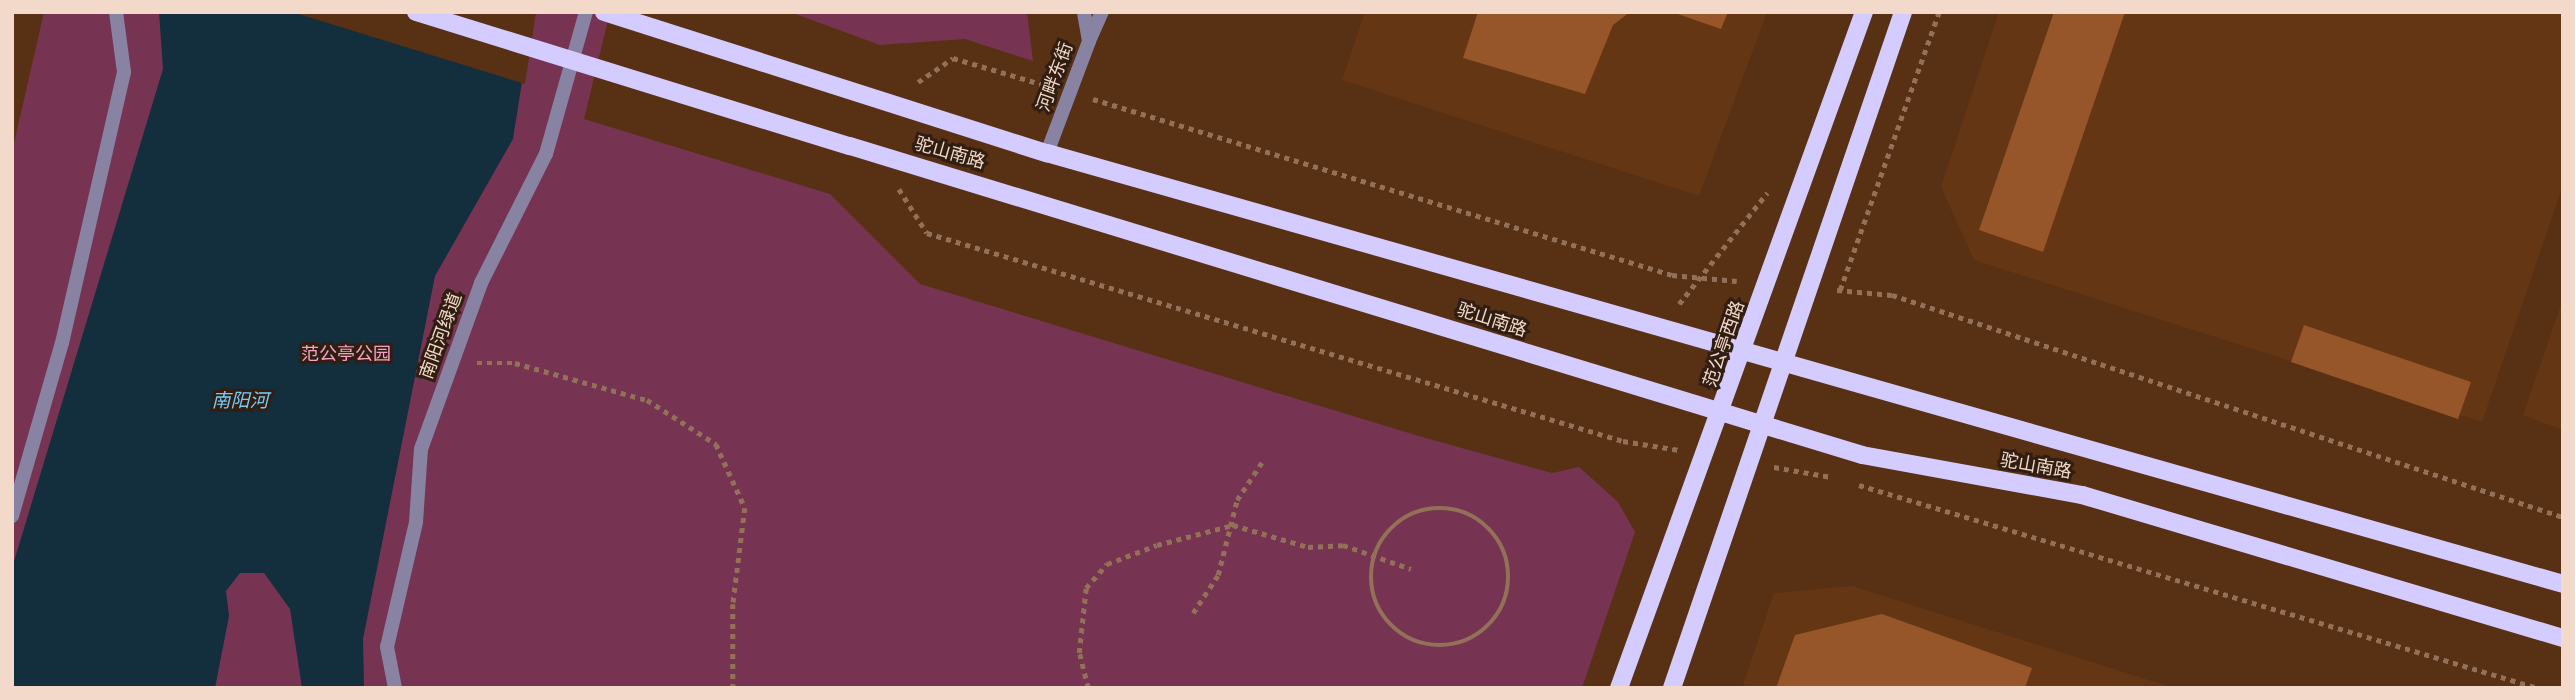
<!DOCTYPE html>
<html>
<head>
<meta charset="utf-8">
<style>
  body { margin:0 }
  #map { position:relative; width:2575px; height:700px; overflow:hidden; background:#583014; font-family:Mulish,"Noto Sans SC",sans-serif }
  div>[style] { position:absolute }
  .built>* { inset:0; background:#643614 }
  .green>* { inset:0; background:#763452 }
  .water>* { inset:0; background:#132e3c }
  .pier>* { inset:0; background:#583014 }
  .building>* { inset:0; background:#975629 }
  .path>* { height:4.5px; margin-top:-2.25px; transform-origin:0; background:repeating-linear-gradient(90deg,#937159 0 5px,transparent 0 10px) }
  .path>.ring { margin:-2.25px; padding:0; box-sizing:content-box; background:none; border:4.5px solid #937159; border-radius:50% }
  .service>* { height:14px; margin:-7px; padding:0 7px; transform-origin:7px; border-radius:7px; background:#8883a2 }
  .pedestrian>* { height:14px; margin:-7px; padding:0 7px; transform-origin:7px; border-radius:7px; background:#8883a2 }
  .minor>* { height:14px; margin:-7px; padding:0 7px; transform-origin:7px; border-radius:7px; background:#8883a2 }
  .tertiary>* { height:14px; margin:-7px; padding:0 7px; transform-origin:7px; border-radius:7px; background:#8883a2 }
  .primary>* { height:18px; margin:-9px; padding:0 9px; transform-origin:9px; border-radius:9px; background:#d4cbfe }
  .primary-bridge>* { height:18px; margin:-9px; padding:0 9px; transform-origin:9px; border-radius:9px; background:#d4cbfe }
  span { translate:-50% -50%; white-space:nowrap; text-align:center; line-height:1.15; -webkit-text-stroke:6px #311e12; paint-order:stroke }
  .street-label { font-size:18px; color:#f3d9c9 }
  .park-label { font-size:18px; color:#f5a2c5 }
  .water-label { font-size:19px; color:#73cbfa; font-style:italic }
  .frame { position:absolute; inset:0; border:14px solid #f3d9c9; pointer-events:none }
</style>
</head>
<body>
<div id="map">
  <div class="built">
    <i style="clip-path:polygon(1365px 12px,1767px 12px,1699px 196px,1342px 80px)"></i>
    <i style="clip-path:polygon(1999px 12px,2563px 12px,2563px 185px,2482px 422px,1974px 260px,1941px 187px)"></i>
    <i style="clip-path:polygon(2563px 299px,2563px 430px,2523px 415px)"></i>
    <i style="clip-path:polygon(1852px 586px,2174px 688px,1742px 688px,1774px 593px)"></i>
  </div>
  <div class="green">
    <i style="clip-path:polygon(44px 12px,610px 12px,584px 119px,830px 194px,920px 284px,1422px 437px,1552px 473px,1579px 467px,1618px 502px,1635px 532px,1582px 688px,12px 688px,12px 152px)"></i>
    <i style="clip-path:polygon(790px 12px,1027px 12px,1033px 61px,965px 39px,880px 45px)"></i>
  </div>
  <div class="water">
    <i style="clip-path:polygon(159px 12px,533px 12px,513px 139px,435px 276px,363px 639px,364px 688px,302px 688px,290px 609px,264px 573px,240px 573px,226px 591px,229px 616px,215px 688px,12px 688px,12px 568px,163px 69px)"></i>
  </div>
  <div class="pier">
    <i style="clip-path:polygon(292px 12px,536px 12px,525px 84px)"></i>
  </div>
  <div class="building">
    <i style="clip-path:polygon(1478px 12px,1630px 12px,1613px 25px,1585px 94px,1463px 58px)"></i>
    <i style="clip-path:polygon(1672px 12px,1728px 12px,1721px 29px)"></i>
    <i style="clip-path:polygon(2054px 12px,2125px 12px,2043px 252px,1979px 230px)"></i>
    <i style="clip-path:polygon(2304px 325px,2471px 382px,2458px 419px,2291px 362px)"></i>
    <i style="clip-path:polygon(1882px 614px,2032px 668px,2025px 688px,1776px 688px,1795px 635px)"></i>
  </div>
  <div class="path">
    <i style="left:918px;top:82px;width:42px;rotate:-34.4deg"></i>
    <i style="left:953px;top:58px;width:96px;rotate:16.4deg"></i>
    <i style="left:1093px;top:99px;width:605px;rotate:16.91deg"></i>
    <i style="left:1672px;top:275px;width:65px;rotate:5.3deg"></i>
    <i style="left:899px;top:189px;width:52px;rotate:57.5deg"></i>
    <i style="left:927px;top:233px;width:726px;rotate:16.64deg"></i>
    <i style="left:1623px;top:441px;width:57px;rotate:9.1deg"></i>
    <i style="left:1837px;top:290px;width:55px;rotate:5.2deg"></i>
    <i style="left:1892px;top:295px;width:707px;rotate:18.31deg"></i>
    <i style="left:1840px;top:290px;width:295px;rotate:-70.4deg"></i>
    <i style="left:1679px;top:304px;width:142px;rotate:-51.6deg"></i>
    <i style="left:477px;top:363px;width:38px"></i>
    <i style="left:515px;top:363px;width:137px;rotate:15.7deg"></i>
    <i style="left:647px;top:400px;width:82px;rotate:32.5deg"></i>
    <i style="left:716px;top:444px;width:70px;rotate:65.6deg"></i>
    <i style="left:745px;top:508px;width:97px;rotate:97.1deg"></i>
    <i style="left:733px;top:604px;width:84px;rotate:90deg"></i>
    <i style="left:1774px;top:467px;width:58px;rotate:10deg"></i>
    <i style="left:1859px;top:485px;width:709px;rotate:16.65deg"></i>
    <i class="ring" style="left:1371px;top:508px;width:133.5px;height:133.5px"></i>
    <i style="left:1193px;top:613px;width:45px;rotate:-56.7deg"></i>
    <i style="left:1218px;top:575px;width:77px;rotate:-75.8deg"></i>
    <i style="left:1237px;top:500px;width:45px;rotate:-56.7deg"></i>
    <i style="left:1088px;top:688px;width:36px;rotate:-104deg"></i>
    <i style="left:1079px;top:653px;width:65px;rotate:-83.9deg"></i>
    <i style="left:1086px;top:588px;width:32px;rotate:-49deg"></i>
    <i style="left:1107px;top:564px;width:53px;rotate:-20.8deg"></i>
    <i style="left:1157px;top:545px;width:79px;rotate:-14.7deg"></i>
    <i style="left:1233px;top:525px;width:78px;rotate:16.3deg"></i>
    <i style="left:1308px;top:547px;width:35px;rotate:-3deg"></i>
    <i style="left:1343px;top:545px;width:72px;rotate:19.4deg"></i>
  </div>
  <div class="service">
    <i style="left:12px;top:516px;width:180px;rotate:-73.9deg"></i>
    <i style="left:62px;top:343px;width:278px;rotate:-77.1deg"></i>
    <i style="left:124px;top:72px;width:61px;rotate:-97.6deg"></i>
  </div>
  <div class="pedestrian">
    <i style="left:395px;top:688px;width:42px;rotate:-101deg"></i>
    <i style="left:387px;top:647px;width:128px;rotate:-76.9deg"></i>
    <i style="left:416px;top:522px;width:73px;rotate:-86.1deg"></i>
    <i style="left:421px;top:449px;width:177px;rotate:-70.1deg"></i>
    <i style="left:481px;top:283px;width:144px;rotate:-63.3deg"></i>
    <i style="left:546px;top:154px;width:148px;rotate:-74.3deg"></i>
  </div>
  <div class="minor">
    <i style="left:1089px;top:41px;width:32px;rotate:-66deg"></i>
  </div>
  <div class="tertiary">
    <i style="left:1047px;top:153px;width:120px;rotate:-69.4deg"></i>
    <i style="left:1089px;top:41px;width:29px;rotate:-100deg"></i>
  </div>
  <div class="primary">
    <i style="left:604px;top:12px;width:465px;rotate:17.7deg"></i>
    <i style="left:1047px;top:153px;width:1576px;rotate:15.87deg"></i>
    <i style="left:850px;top:146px;width:1058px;rotate:16.98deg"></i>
    <i style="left:1862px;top:455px;width:224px;rotate:10.3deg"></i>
    <i style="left:2082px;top:495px;width:502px;rotate:16.56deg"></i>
    <i style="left:1619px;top:688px;width:719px;rotate:-70.08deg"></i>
    <i style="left:1672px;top:688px;width:714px;rotate:-71.13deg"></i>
  </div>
  <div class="primary-bridge">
    <i style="left:416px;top:12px;width:454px;rotate:17.2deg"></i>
  </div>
  <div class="street-label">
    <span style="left:1055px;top:77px;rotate:-70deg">河畔东街</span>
    <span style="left:950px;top:153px;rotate:16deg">驼山南路</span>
    <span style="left:1492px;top:320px;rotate:18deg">驼山南路</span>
    <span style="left:441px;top:336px;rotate:-70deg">南阳河绿道</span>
    <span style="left:1724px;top:344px;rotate:-71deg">范公亭西路</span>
    <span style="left:2036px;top:466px;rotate:10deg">驼山南路</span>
  </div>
  <div class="park-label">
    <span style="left:346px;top:354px">范公亭公园</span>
  </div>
  <div class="water-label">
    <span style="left:240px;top:401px">南阳河</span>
  </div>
  <div class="frame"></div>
</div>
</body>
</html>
